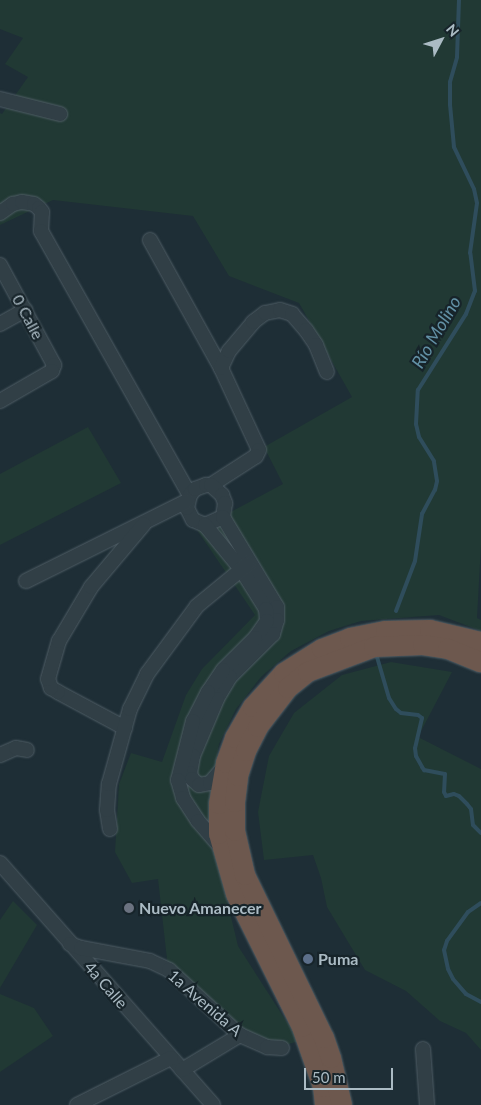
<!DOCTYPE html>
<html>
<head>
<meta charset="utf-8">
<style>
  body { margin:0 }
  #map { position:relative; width:481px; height:1105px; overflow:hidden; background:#1e2e36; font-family:Lato,sans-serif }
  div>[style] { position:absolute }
  .green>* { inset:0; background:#213934 }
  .stream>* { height:4px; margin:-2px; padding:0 2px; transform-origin:2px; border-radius:2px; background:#2f4d5c }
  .roads { filter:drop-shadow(0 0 1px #4f5d65) drop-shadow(0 0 1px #4f5d65) }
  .minor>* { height:14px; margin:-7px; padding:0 7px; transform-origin:7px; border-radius:7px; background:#313f46 }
  .highway>* { height:20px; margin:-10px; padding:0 10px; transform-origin:10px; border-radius:10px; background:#6d584e }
  .dots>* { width:14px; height:14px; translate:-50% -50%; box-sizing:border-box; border:2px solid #17242a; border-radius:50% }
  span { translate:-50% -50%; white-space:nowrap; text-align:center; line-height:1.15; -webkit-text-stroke:4.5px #17242a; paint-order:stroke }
  .street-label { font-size:16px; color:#abbbc4 }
  .poi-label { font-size:16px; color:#abbbc4; font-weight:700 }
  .left { translate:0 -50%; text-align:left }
  .water-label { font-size:18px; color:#6290a5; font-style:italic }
  .north { position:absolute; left:416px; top:15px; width:50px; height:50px; -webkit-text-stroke:4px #17242a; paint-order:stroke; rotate:50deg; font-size:14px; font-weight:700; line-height:20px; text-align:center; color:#abbbc4 }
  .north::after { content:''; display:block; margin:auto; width:18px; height:22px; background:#abbbc4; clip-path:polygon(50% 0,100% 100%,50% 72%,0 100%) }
  .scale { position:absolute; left:304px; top:1068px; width:89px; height:22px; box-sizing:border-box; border:2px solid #abbbc4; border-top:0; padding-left:6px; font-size:15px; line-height:18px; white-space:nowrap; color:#abbbc4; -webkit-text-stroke:4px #17242a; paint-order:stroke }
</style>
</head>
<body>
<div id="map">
  <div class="green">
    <i style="clip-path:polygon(0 0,481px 0,481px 545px,477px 618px,481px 620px,481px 631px,439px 615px,361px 621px,329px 631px,291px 651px,261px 677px,236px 709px,219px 744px,211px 795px,214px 846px,238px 946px,299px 1041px,275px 1048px,244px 1033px,168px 968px,158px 879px,132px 883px,115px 852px,119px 784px,131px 753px,162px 762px,186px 695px,202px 669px,255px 615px,197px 530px,283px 484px,264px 447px,352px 397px,299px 303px,229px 276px,193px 216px,53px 200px,0 225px,0 113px,2px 114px,28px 77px,5px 64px,23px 38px,0 29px)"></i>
    <i style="clip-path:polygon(88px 427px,121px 483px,0 545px,0 474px)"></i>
    <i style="clip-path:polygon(391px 662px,452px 672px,418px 737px,481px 769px,481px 1050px,466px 1033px,440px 1021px,406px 991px,365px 970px,327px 907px,321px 878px,313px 855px,264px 860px,258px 812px,269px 756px,294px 713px,342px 675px)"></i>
    <i style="clip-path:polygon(13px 901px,37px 925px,0 988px,0 920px)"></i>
    <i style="clip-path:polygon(0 994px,34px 1008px,53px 1036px,0 1072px)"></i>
  </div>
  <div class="stream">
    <i style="left:396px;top:611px;width:53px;rotate:-69.2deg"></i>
    <i style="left:415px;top:561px;width:48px;rotate:-81.5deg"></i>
    <i style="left:422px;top:514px;width:27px;rotate:-62deg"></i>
    <i style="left:435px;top:490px;width:9px;rotate:-77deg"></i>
    <i style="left:437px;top:481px;width:20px;rotate:-99deg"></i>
    <i style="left:434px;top:461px;width:28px;rotate:-122deg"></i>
    <i style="left:419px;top:437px;width:13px;rotate:-103deg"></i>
    <i style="left:416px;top:424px;width:34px;rotate:-87deg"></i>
    <i style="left:418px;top:390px;width:90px;rotate:-57.7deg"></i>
    <i style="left:466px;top:314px;width:25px;rotate:-69deg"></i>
    <i style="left:475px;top:291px;width:38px;rotate:-97deg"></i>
    <i style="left:470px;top:253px;width:50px;rotate:-82deg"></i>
    <i style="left:477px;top:203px;width:14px;rotate:-102deg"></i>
    <i style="left:474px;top:189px;width:47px;rotate:-115.5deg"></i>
    <i style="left:454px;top:147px;width:42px;rotate:-95.4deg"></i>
    <i style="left:450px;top:105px;width:23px;rotate:-90deg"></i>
    <i style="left:450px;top:82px;width:26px;rotate:-74deg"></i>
    <i style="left:457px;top:57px;width:57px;rotate:-88deg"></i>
    <i style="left:377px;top:657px;width:43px;rotate:73.7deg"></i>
    <i style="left:389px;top:698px;width:13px;rotate:58deg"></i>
    <i style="left:396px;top:709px;width:6px;rotate:39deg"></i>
    <i style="left:401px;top:713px;width:17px;rotate:7deg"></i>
    <i style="left:418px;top:715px;width:5px;rotate:37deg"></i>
    <i style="left:422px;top:718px;width:31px;rotate:103deg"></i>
    <i style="left:415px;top:748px;width:8px;rotate:83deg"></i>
    <i style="left:416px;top:756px;width:13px;rotate:61deg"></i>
    <i style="left:422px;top:767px;width:4px;rotate:56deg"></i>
    <i style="left:424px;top:770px;width:21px;rotate:11deg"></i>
    <i style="left:445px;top:774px;width:18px;rotate:93deg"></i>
    <i style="left:444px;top:792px;width:4px;rotate:63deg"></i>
    <i style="left:446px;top:796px;width:8px;rotate:-14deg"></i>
    <i style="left:454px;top:794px;width:5px;rotate:22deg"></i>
    <i style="left:459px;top:796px;width:11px;rotate:45deg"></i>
    <i style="left:467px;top:804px;width:6px;rotate:51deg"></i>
    <i style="left:471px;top:809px;width:16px;rotate:83deg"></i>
    <i style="left:473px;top:825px;width:11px;rotate:45deg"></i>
    <i style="left:481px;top:903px;width:16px;rotate:145deg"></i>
    <i style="left:468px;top:912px;width:36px;rotate:126deg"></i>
    <i style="left:447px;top:941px;width:9px;rotate:108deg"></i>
    <i style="left:444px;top:950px;width:19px;rotate:78deg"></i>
    <i style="left:448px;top:969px;width:11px;rotate:63deg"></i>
    <i style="left:453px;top:979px;width:20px;rotate:49deg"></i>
    <i style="left:466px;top:994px;width:17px;rotate:28deg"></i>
  </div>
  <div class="roads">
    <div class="minor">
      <i style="left:0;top:99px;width:62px;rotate:14deg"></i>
      <i style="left:0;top:213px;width:16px;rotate:-35deg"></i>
      <i style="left:13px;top:204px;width:9px;rotate:-13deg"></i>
      <i style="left:22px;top:202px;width:12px;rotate:9deg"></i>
      <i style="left:34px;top:204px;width:6px;rotate:39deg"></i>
      <i style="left:39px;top:208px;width:5px;rotate:53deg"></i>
      <i style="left:42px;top:212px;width:19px;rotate:93deg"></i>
      <i style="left:41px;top:231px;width:303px;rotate:60.6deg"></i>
      <i style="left:150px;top:240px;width:146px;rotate:61deg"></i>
      <i style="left:221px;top:368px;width:90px;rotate:65.1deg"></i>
      <i style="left:259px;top:450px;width:7px;rotate:117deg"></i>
      <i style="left:256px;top:456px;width:54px;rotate:147.2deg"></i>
      <i style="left:0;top:265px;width:114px;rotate:61.6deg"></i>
      <i style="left:54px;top:365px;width:6px;rotate:108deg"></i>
      <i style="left:52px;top:371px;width:60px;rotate:150deg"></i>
      <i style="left:0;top:324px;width:29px;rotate:-29deg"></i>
      <i style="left:221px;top:368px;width:19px;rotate:-65deg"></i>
      <i style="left:229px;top:351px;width:38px;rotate:-50deg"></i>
      <i style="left:253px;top:322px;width:15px;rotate:-37deg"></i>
      <i style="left:265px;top:313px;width:15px;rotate:-11deg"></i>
      <i style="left:280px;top:310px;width:13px;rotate:18deg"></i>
      <i style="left:292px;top:314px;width:21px;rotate:49deg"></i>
      <i style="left:306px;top:330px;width:18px;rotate:56deg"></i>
      <i style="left:316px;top:345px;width:29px;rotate:68deg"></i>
      <i style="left:223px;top:517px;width:20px;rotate:156deg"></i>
      <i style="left:205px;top:525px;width:13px;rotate:-157deg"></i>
      <i style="left:193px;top:520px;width:13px;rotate:-117deg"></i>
      <i style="left:187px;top:508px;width:13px;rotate:-77deg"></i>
      <i style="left:190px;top:495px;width:8px;rotate:-50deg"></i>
      <i style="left:195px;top:489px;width:12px;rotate:-20deg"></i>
      <i style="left:206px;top:485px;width:5px"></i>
      <i style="left:211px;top:485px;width:15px;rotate:42deg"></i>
      <i style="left:222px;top:495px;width:9px;rotate:69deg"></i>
      <i style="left:225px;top:503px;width:14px;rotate:98deg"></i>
      <i style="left:223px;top:517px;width:105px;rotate:59deg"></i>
      <i style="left:277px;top:607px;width:13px;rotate:90deg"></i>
      <i style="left:277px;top:620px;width:15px;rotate:106deg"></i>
      <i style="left:273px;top:634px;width:61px;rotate:135deg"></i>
      <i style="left:230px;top:677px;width:26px;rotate:121deg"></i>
      <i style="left:217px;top:699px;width:62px;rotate:112.8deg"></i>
      <i style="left:193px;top:756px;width:17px;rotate:100deg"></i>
      <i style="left:190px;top:773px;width:6px;rotate:72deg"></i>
      <i style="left:192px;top:779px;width:9px;rotate:41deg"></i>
      <i style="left:199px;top:785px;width:11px;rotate:-10deg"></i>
      <i style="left:210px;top:783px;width:21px;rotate:-49deg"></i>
      <i style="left:205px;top:525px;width:57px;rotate:50.7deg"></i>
      <i style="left:241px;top:569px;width:47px;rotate:58deg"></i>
      <i style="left:266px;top:609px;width:12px;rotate:85deg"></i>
      <i style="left:267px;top:621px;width:21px;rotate:125deg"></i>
      <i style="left:255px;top:638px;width:45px;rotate:135deg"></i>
      <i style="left:223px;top:670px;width:27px;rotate:124deg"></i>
      <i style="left:208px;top:692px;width:33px;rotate:117deg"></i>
      <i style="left:193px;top:721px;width:61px;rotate:104.3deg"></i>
      <i style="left:178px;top:780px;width:19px;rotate:74deg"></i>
      <i style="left:183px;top:798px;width:27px;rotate:57deg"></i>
      <i style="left:198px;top:821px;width:33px;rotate:49deg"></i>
      <i style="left:26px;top:581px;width:180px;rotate:-26.4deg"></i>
      <i style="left:125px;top:728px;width:76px;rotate:-151.8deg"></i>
      <i style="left:58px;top:692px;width:8px;rotate:-150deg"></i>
      <i style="left:51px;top:688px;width:9px;rotate:-108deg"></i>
      <i style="left:48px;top:679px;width:40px;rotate:-74deg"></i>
      <i style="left:59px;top:641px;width:63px;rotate:-59.3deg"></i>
      <i style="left:91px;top:587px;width:82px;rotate:-49.9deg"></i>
      <i style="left:0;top:755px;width:17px;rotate:-24deg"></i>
      <i style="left:16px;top:748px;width:11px;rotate:10deg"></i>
      <i style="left:110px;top:829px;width:19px;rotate:-99deg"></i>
      <i style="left:107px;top:810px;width:26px;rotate:-86deg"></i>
      <i style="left:109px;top:784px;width:78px;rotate:-74.4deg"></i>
      <i style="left:130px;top:709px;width:39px;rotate:-64deg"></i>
      <i style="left:147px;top:674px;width:84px;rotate:-53.7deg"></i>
      <i style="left:197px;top:606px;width:66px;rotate:-39.5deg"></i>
      <i style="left:0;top:863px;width:322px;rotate:48.6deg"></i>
      <i style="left:70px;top:944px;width:12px;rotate:20deg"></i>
      <i style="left:81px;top:948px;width:70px;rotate:10.7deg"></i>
      <i style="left:150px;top:961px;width:21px;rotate:25deg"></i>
      <i style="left:169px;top:970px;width:96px;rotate:42.5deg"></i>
      <i style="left:240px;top:1035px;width:30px;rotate:24deg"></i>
      <i style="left:267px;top:1047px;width:15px;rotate:4deg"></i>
      <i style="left:423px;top:1049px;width:56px;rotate:85.9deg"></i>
      <i style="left:182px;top:1070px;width:68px;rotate:-31.1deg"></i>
      <i style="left:77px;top:1105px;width:105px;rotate:-26.6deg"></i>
    </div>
    <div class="highway">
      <i style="left:325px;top:1105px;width:18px;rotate:-96deg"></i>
      <i style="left:323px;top:1087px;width:64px;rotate:-109.3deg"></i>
      <i style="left:302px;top:1027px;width:148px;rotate:-116.4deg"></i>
      <i style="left:236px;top:894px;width:62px;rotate:-105.8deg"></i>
      <i style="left:219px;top:834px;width:30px;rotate:-90deg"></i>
      <i style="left:219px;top:804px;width:42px;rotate:-80.3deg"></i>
      <i style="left:226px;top:763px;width:27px;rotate:-70deg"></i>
      <i style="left:235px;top:738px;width:36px;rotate:-60deg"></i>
      <i style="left:253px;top:707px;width:46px;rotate:-47.6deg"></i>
      <i style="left:284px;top:673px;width:45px;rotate:-32.3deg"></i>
      <i style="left:322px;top:649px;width:30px;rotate:-21deg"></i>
      <i style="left:350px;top:638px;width:37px;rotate:-11deg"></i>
      <i style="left:386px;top:631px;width:44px;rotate:-1.3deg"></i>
      <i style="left:430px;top:630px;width:52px;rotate:13.2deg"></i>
      <i style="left:342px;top:1105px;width:48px;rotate:-103.2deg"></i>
      <i style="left:331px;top:1058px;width:21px;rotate:-109deg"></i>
      <i style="left:324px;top:1038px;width:181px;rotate:-115.9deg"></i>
      <i style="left:245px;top:875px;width:45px;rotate:-102.8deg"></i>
      <i style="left:235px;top:831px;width:29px;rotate:-90deg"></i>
      <i style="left:235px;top:802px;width:26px;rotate:-83deg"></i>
      <i style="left:238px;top:776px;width:26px;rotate:-72deg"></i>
      <i style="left:246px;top:751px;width:27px;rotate:-63deg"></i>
      <i style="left:258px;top:727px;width:49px;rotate:-52.4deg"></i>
      <i style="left:288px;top:688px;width:26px;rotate:-39deg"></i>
      <i style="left:308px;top:672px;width:71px;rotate:-20.7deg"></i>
      <i style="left:374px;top:647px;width:49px;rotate:-2.3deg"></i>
      <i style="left:423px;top:645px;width:25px;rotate:9deg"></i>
      <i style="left:448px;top:649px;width:35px;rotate:22deg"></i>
    </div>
  </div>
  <div class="dots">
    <i style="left:129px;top:908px;background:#6b7280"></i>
    <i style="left:308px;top:959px;background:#5c6f8a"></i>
  </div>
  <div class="street-label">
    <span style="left:28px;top:317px;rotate:62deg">0 Calle</span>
    <span style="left:106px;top:985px;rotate:49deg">4a Calle</span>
    <span style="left:205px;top:1003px;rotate:41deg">1a Avenida A</span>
  </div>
  <div class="poi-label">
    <span class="left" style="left:139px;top:908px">Nuevo Amanecer</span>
    <span class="left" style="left:318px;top:959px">Puma</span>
  </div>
  <div class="water-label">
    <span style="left:436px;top:332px;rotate:-60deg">Río Molino</span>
  </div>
  <div class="north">N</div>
  <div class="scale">50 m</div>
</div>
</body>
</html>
